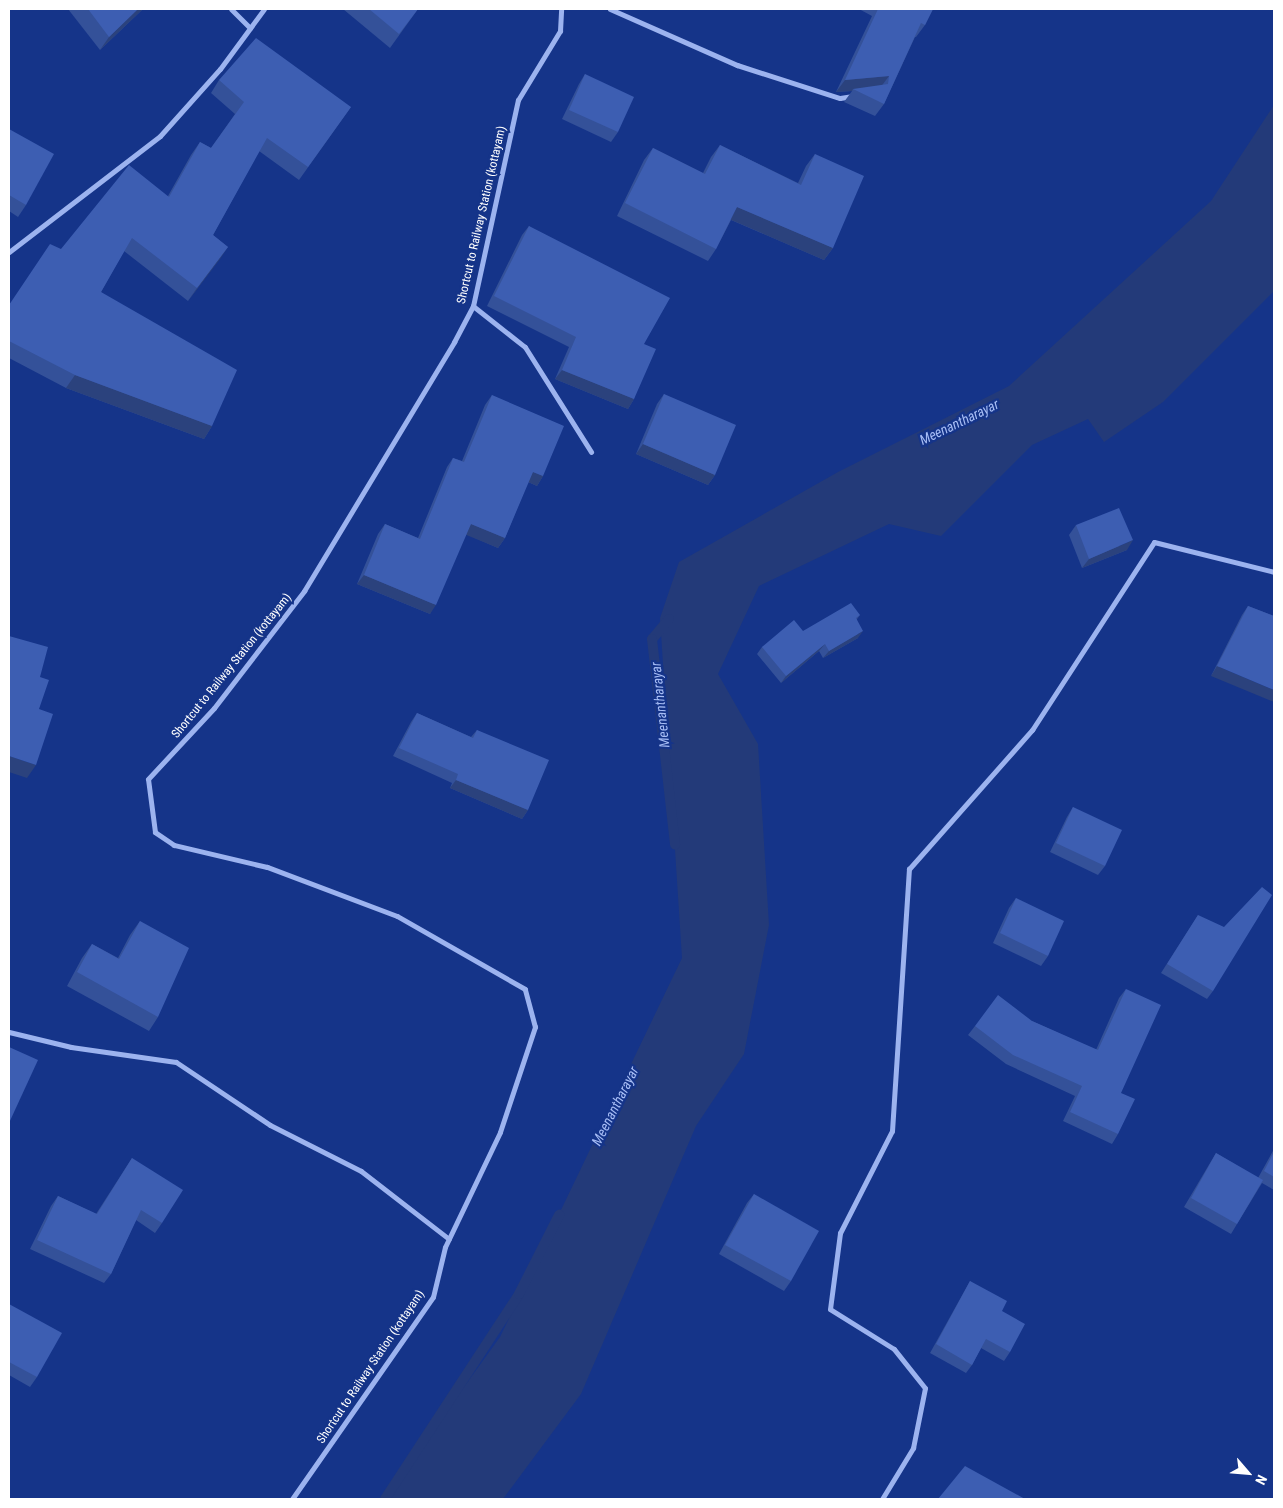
<!DOCTYPE html>
<html>
<head>
<meta charset="utf-8">
<style>
  body { margin:0 }
  #map { position:relative; width:1283px; height:1508px; overflow:hidden; background:#153489; font-family:"Roboto Condensed",sans-serif }
  div>[style] { position:absolute }
  .water>* { inset:0; background:#233a79 }
  .stream>* { height:10px; margin:-5px; padding:0 5px; transform-origin:5px; border-radius:5px; background:#233a79 }
  .street>* { height:5px; margin:-2.5px; padding:0 2.5px; transform-origin:2.5px; border-radius:2.5px; background:#9cb3ef }
  .wall>* { inset:0; background:#345199 }
  .shaded-wall>* { inset:0; background:#2b427d }
  .building>* { inset:0; background:#3d5eb2 }
  span { translate:-50% -50%; white-space:nowrap; text-align:center; line-height:1.15; -webkit-text-stroke:4.5px #153489; paint-order:stroke }
  .street-label { font-size:12px; color:#fff }
  .water-label { font-size:14px; color:#a8bef6; font-style:italic }
  .frame { position:absolute; inset:0; border:10px solid #fff; pointer-events:none }
  .north { position:absolute; left:1223px; top:1448px; width:50px; height:50px; -webkit-text-stroke:4px #153489; paint-order:stroke; rotate:117deg; font-size:14px; font-weight:700; line-height:20px; text-align:center; color:#fff }
  .north::after { content:''; display:block; margin:auto; width:18px; height:22px; background:#fff; clip-path:polygon(50% 0,100% 100%,50% 72%,0 100%) }
</style>
</head>
<body>
<div id="map">
  <div class="water">
    <i style="clip-path:polygon(1274px 105px,1274px 291px,1163px 402px,1104px 442px,1088px 419px,1032px 445px,941px 536px,889px 524px,759px 586px,718px 674px,758px 744px,769px 925px,744px 1054px,696px 1126px,581px 1394px,503px 1499px,383px 1499px,500px 1337px,682px 958px,660px 618px,679px 562px,838px 472px,1009px 386px,1211px 201px)"></i>
  </div>
  <div class="stream">
    <i style="left:669px;top:619px;width:26px;rotate:130deg"></i>
    <i style="left:652px;top:639px;width:207px;rotate:83.6deg"></i>
    <i style="left:385px;top:1499px;width:245px;rotate:-56.8deg"></i>
    <i style="left:519px;top:1294px;width:89px;rotate:-63.1deg"></i>
  </div>
  <div class="street">
    <i style="left:231px;top:9px;width:27px;rotate:45deg"></i>
    <i style="left:610px;top:9px;width:139px;rotate:23.8deg"></i>
    <i style="left:737px;top:65px;width:108px;rotate:17.8deg"></i>
    <i style="left:840px;top:98px;width:13px;rotate:-9deg"></i>
    <i style="left:9px;top:252px;width:190px;rotate:-37.5deg"></i>
    <i style="left:160px;top:136px;width:90px;rotate:-48.2deg"></i>
    <i style="left:220px;top:69px;width:74px;rotate:-53.7deg"></i>
    <i style="left:473px;top:306px;width:66px;rotate:38.3deg"></i>
    <i style="left:525px;top:347px;width:124px;rotate:57.8deg"></i>
    <i style="left:9px;top:1032px;width:64px;rotate:13.6deg"></i>
    <i style="left:71px;top:1047px;width:106px;rotate:8.1deg"></i>
    <i style="left:176px;top:1062px;width:113px;rotate:33.8deg"></i>
    <i style="left:270px;top:1125px;width:102px;rotate:26.8deg"></i>
    <i style="left:361px;top:1171px;width:111px;rotate:37.7deg"></i>
    <i style="left:292px;top:1499px;width:246px;rotate:-55.1deg"></i>
    <i style="left:433px;top:1297px;width:51px;rotate:-76.5deg"></i>
    <i style="left:445px;top:1247px;width:127px;rotate:-64.4deg"></i>
    <i style="left:500px;top:1132px;width:111px;rotate:-71.6deg"></i>
    <i style="left:535px;top:1027px;width:39px;rotate:-105deg"></i>
    <i style="left:525px;top:989px;width:147px;rotate:-150.3deg"></i>
    <i style="left:397px;top:916px;width:139px;rotate:-159.3deg"></i>
    <i style="left:267px;top:867px;width:96px;rotate:-166.7deg"></i>
    <i style="left:174px;top:845px;width:23px;rotate:-146deg"></i>
    <i style="left:155px;top:832px;width:53px;rotate:-97.5deg"></i>
    <i style="left:148px;top:779px;width:97px;rotate:-47.1deg"></i>
    <i style="left:214px;top:708px;width:148px;rotate:-52.4deg"></i>
    <i style="left:304px;top:591px;width:291px;rotate:-58.9deg"></i>
    <i style="left:454px;top:342px;width:41px;rotate:-62.2deg"></i>
    <i style="left:473px;top:306px;width:211px;rotate:-77.7deg"></i>
    <i style="left:518px;top:100px;width:81px;rotate:-58.7deg"></i>
    <i style="left:560px;top:31px;width:22px;rotate:-87deg"></i>
    <i style="left:882px;top:1499px;width:60px;rotate:-58.7deg"></i>
    <i style="left:913px;top:1448px;width:61px;rotate:-78.7deg"></i>
    <i style="left:925px;top:1388px;width:50px;rotate:-128.5deg"></i>
    <i style="left:894px;top:1349px;width:75px;rotate:-148deg"></i>
    <i style="left:830px;top:1309px;width:77px;rotate:-82.5deg"></i>
    <i style="left:840px;top:1233px;width:114px;rotate:-63deg"></i>
    <i style="left:892px;top:1131px;width:263px;rotate:-86.3deg"></i>
    <i style="left:909px;top:869px;width:186px;rotate:-48.5deg"></i>
    <i style="left:1032px;top:730px;width:224px;rotate:-57deg"></i>
    <i style="left:1154px;top:542px;width:124px;rotate:14deg"></i>
  </div>
  <div class="wall">
    <i style="clip-path:polygon(68px 9px,143px 9px,100px 50px)"></i>
    <i style="clip-path:polygon(343px 9px,418px 9px,390px 48px)"></i>
    <i style="clip-path:polygon(859px 9px,933px 9px,925px 25px,916px 37px,915px 37px,884px 104px,875px 116px,844px 102px,852px 91px,836px 92px,872px 16px)"></i>
    <i style="clip-path:polygon(585px 74px,618px 132px,611px 142px,562px 119px,579px 84px)"></i>
    <i style="clip-path:polygon(219px 80px,351px 107px,299px 180px,259px 151px,213px 235px,228px 247px,188px 301px,124px 251px,101px 292px,212px 426px,204px 439px,66px 388px,9px 358px,9px 305px,61px 249px,168px 196px,191px 155px,200px 142px,211px 148px,235px 114px,211px 93px)"></i>
    <i style="clip-path:polygon(9px 129px,26px 205px,18px 217px,9px 211px)"></i>
    <i style="clip-path:polygon(720px 145px,798px 183px,806px 166px,815px 154px,833px 248px,824px 260px,731px 220px,716px 249px,708px 261px,617px 216px,644px 160px,653px 148px,703px 173px,711px 157px)"></i>
    <i style="clip-path:polygon(529px 226px,644px 344px,634px 399px,628px 409px,555px 379px,569px 347px,487px 306px,522px 235px)"></i>
    <i style="clip-path:polygon(664px 394px,715px 475px,708px 485px,636px 454px,657px 404px)"></i>
    <i style="clip-path:polygon(492px 395px,543px 476px,537px 486px,528px 482px,505px 538px,498px 548px,466px 534px,430px 614px,357px 584px,378px 534px,385px 524px,418px 538px,447px 467px,453px 458px,462px 461px,485px 405px)"></i>
    <i style="clip-path:polygon(1076px 525px,1127px 550px,1082px 568px,1069px 535px)"></i>
    <i style="clip-path:polygon(1248px 606px,1274px 616px,1211px 676px,1242px 615px)"></i>
    <i style="clip-path:polygon(860px 615px,857px 619px,858px 638px,823px 658px,819px 651px,781px 683px,757px 654px,762px 647px,803px 631px)"></i>
    <i style="clip-path:polygon(417px 713px,471px 737px,477px 730px,528px 810px,522px 819px,450px 788px,452px 783px,393px 756px,411px 722px)"></i>
    <i style="clip-path:polygon(1073px 807px,1105px 866px,1098px 875px,1050px 852px,1067px 817px)"></i>
    <i style="clip-path:polygon(1016px 898px,1048px 956px,1041px 966px,993px 943px,1009px 908px)"></i>
    <i style="clip-path:polygon(1198px 915px,1213px 991px,1207px 999px,1161px 973px)"></i>
    <i style="clip-path:polygon(140px 921px,158px 1017px,149px 1031px,67px 986px,82px 958px,92px 944px,118px 958px,130px 935px)"></i>
    <i style="clip-path:polygon(1126px 989px,1121px 1093px,1118px 1134px,1112px 1144px,1063px 1121px,1075px 1096px,1006px 1064px,968px 1035px,975px 1026px,1032px 1021px,1096px 1050px,1119px 998px)"></i>
    <i style="clip-path:polygon(1274px 1149px,1274px 1190px,1262px 1183px,1237px 1224px,1231px 1234px,1184px 1207px,1210px 1163px,1216px 1153px,1258px 1178px)"></i>
    <i style="clip-path:polygon(132px 1158px,162px 1223px,155px 1233px,136px 1220px,111px 1274px,104px 1283px,30px 1249px,51px 1206px,58px 1196px,96px 1214px)"></i>
    <i style="clip-path:polygon(754px 1194px,791px 1281px,784px 1291px,719px 1254px,747px 1203px)"></i>
    <i style="clip-path:polygon(970px 1281px,1002px 1311px,1010px 1352px,1004px 1361px,981px 1348px,972px 1365px,966px 1373px,930px 1353px)"></i>
    <i style="clip-path:polygon(9px 1304px,37px 1377px,30px 1387px,9px 1375px)"></i>
  </div>
  <div class="shaded-wall">
    <i style="clip-path:polygon(138px 9px,143px 9px,100px 50px,109px 37px)"></i>
    <i style="clip-path:polygon(889px 76px,880px 88px,853px 89px,852px 91px,836px 92px,845px 80px)"></i>
    <i style="clip-path:polygon(737px 207px,833px 248px,824px 260px,729px 219px)"></i>
    <i style="clip-path:polygon(228px 247px,220px 259px,188px 301px,197px 288px)"></i>
    <i style="clip-path:polygon(562px 370px,634px 399px,628px 409px,555px 379px)"></i>
    <i style="clip-path:polygon(75px 375px,212px 426px,204px 439px,66px 388px)"></i>
    <i style="clip-path:polygon(643px 444px,715px 475px,708px 485px,636px 454px)"></i>
    <i style="clip-path:polygon(533px 472px,543px 476px,537px 486px,526px 481px)"></i>
    <i style="clip-path:polygon(471px 524px,505px 538px,498px 548px,464px 534px)"></i>
    <i style="clip-path:polygon(1133px 540px,1127px 550px,1082px 568px,1089px 559px)"></i>
    <i style="clip-path:polygon(364px 575px,436px 605px,430px 614px,357px 584px)"></i>
    <i style="clip-path:polygon(863px 631px,858px 638px,823px 658px,829px 651px)"></i>
    <i style="clip-path:polygon(825px 644px,819px 651px,781px 683px,786px 676px)"></i>
    <i style="clip-path:polygon(1217px 666px,1274px 690px,1274px 702px,1211px 676px)"></i>
    <i style="clip-path:polygon(9px 756px,36px 765px,27px 778px,9px 772px)"></i>
    <i style="clip-path:polygon(456px 780px,528px 810px,522px 819px,450px 788px)"></i>
  </div>
  <div class="building">
    <i style="clip-path:polygon(88px 9px,138px 9px,109px 37px)"></i>
    <i style="clip-path:polygon(369px 9px,418px 9px,399px 34px)"></i>
    <i style="clip-path:polygon(878px 9px,933px 9px,925px 25px,921px 23px,884px 104px,853px 89px,888px 84px,889px 76px,845px 80px)"></i>
    <i style="clip-path:polygon(256px 38px,351px 107px,308px 167px,267px 138px,213px 235px,228px 247px,197px 288px,132px 238px,101px 292px,237px 370px,212px 426px,75px 375px,9px 341px,9px 305px,50px 244px,61px 249px,129px 165px,169px 197px,200px 142px,211px 148px,244px 102px,219px 80px)"></i>
    <i style="clip-path:polygon(585px 74px,634px 97px,618px 132px,569px 110px)"></i>
    <i style="clip-path:polygon(9px 129px,54px 154px,26px 205px,9px 195px)"></i>
    <i style="clip-path:polygon(720px 145px,801px 185px,815px 154px,864px 176px,833px 248px,737px 207px,716px 249px,625px 203px,653px 148px,705px 174px)"></i>
    <i style="clip-path:polygon(529px 226px,670px 298px,644px 344px,656px 349px,634px 399px,562px 370px,576px 337px,494px 296px)"></i>
    <i style="clip-path:polygon(664px 394px,736px 425px,715px 475px,643px 444px)"></i>
    <i style="clip-path:polygon(492px 395px,564px 426px,543px 476px,533px 472px,505px 538px,471px 524px,436px 605px,364px 575px,385px 524px,420px 539px,453px 458px,464px 462px)"></i>
    <i style="clip-path:polygon(1119px 508px,1133px 540px,1089px 559px,1076px 525px)"></i>
    <i style="clip-path:polygon(851px 603px,860px 615px,856px 618px,863px 631px,829px 651px,825px 644px,786px 676px,762px 647px,794px 620px,803px 631px)"></i>
    <i style="clip-path:polygon(1248px 606px,1274px 616px,1274px 690px,1217px 666px)"></i>
    <i style="clip-path:polygon(9px 636px,48px 647px,40px 677px,49px 680px,39px 709px,53px 714px,36px 765px,9px 756px)"></i>
    <i style="clip-path:polygon(417px 713px,473px 738px,477px 730px,549px 760px,528px 810px,456px 780px,458px 774px,399px 748px)"></i>
    <i style="clip-path:polygon(1073px 807px,1122px 830px,1105px 866px,1056px 843px)"></i>
    <i style="clip-path:polygon(1262px 887px,1272px 895px,1213px 991px,1167px 964px,1198px 915px,1224px 927px)"></i>
    <i style="clip-path:polygon(1016px 898px,1064px 921px,1048px 956px,1000px 933px)"></i>
    <i style="clip-path:polygon(140px 921px,189px 948px,158px 1017px,77px 972px,92px 944px,119px 959px)"></i>
    <i style="clip-path:polygon(1126px 989px,1161px 1005px,1121px 1093px,1135px 1099px,1118px 1134px,1070px 1112px,1082px 1086px,1013px 1055px,975px 1026px,998px 995px,1032px 1021px,1098px 1050px)"></i>
    <i style="clip-path:polygon(9px 1047px,38px 1060px,9px 1123px)"></i>
    <i style="clip-path:polygon(1274px 1152px,1274px 1177px,1264px 1171px)"></i>
    <i style="clip-path:polygon(1216px 1153px,1263px 1180px,1237px 1224px,1191px 1198px)"></i>
    <i style="clip-path:polygon(132px 1158px,183px 1190px,162px 1223px,141px 1210px,111px 1274px,37px 1240px,58px 1196px,97px 1214px)"></i>
    <i style="clip-path:polygon(754px 1194px,819px 1231px,791px 1281px,725px 1245px)"></i>
    <i style="clip-path:polygon(970px 1281px,1007px 1301px,1002px 1311px,1025px 1324px,1010px 1352px,986px 1339px,972px 1365px,936px 1344px)"></i>
    <i style="clip-path:polygon(9px 1304px,62px 1333px,37px 1377px,9px 1362px)"></i>
    <i style="clip-path:polygon(965px 1466px,1025px 1499px,938px 1499px)"></i>
  </div>
  <div class="street-label">
    <span style="left:482px;top:215px;rotate:-77deg">Shortcut to Railway Station (kottayam)</span>
    <span style="left:232px;top:666px;rotate:-51deg">Shortcut to Railway Station (kottayam)</span>
    <span style="left:371px;top:1367px;rotate:-56deg">Shortcut to Railway Station (kottayam)</span>
  </div>
  <div class="water-label">
    <span style="left:959px;top:422px;rotate:-26deg">Meenantharayar</span>
    <span style="left:660px;top:705px;rotate:-96deg">Meenantharayar</span>
    <span style="left:615px;top:1106px;rotate:-63deg">Meenantharayar</span>
  </div>
  <div class="frame"></div>
  <div class="north">N</div>
</div>
</body>
</html>
